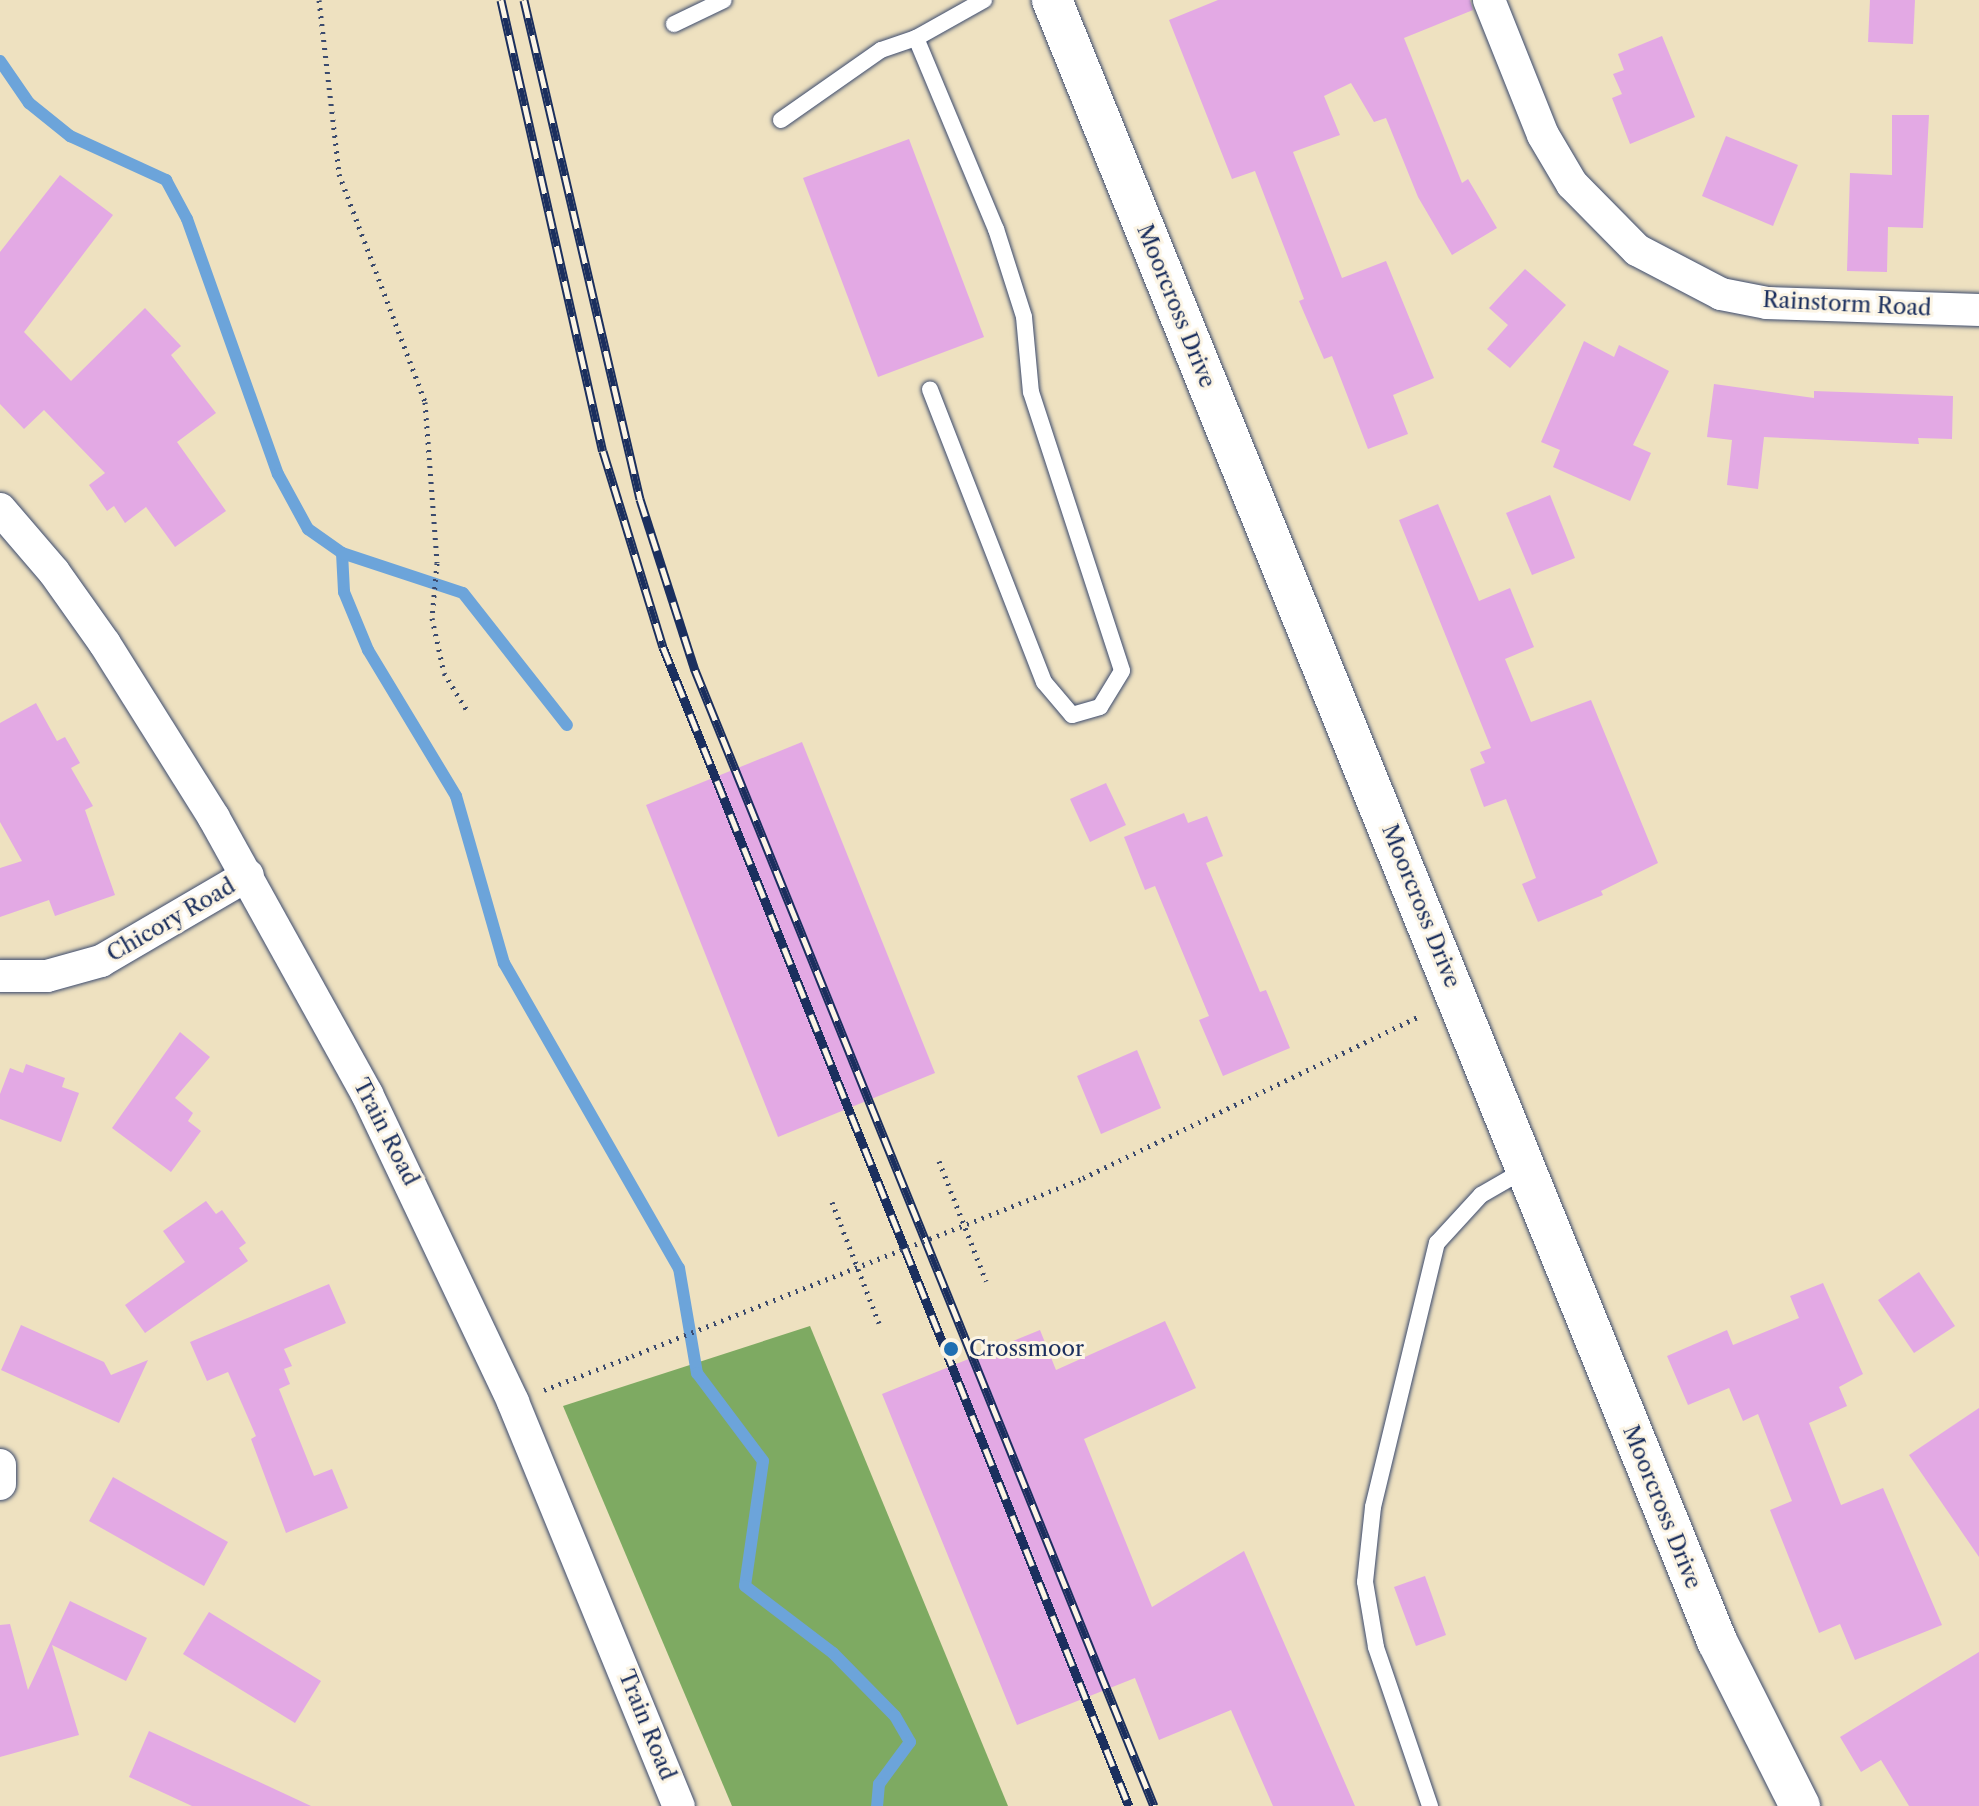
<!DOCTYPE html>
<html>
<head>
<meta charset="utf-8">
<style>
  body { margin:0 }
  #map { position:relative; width:1979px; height:1806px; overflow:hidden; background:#eee1c0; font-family:"Libre Caslon Text",serif }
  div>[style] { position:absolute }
  .forest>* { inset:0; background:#7eaa62 }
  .stream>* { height:12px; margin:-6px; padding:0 6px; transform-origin:6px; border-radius:6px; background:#6ca4da }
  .building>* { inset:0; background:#e3a9e4 }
  .path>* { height:5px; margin-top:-2.5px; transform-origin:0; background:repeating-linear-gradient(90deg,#3b4a6d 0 2px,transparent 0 8px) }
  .roads { filter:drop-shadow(0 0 2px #3b4a6d) drop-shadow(0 0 2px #3b4a6d) }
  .service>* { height:16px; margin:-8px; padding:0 8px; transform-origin:8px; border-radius:8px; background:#fff }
  .minor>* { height:32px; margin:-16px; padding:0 16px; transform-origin:16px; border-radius:16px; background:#fff }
  .tertiary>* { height:40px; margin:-20px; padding:0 20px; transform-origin:20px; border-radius:20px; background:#fff }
  .rail>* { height:9px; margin-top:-4.5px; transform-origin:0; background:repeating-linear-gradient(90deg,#fcf5e5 0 18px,#1b2f5e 0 36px); box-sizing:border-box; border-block:2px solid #1b2f5e }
  .path-bridge>* { height:5px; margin-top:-2.5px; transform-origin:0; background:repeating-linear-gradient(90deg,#3b4a6d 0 2px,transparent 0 8px) }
  .dots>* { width:22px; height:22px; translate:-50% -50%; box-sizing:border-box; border:4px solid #fcf5e5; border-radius:50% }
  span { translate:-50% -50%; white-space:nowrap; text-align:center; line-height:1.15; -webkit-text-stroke:6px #fcf5e5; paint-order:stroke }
  .street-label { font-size:22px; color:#1b2f5e }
  .poi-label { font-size:22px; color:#1b2f5e }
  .left { translate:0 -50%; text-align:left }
</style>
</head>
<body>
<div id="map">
  <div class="forest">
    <i style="clip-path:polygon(810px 1326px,1008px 1806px,732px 1806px,563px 1406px)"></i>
  </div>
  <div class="stream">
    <i style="left:0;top:61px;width:51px;rotate:55.4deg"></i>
    <i style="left:29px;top:103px;width:53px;rotate:38.8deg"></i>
    <i style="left:70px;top:136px;width:106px;rotate:24.6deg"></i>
    <i style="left:166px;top:180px;width:44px;rotate:61.7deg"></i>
    <i style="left:187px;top:219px;width:271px;rotate:70.4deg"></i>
    <i style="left:278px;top:474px;width:63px;rotate:61.4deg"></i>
    <i style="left:308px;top:529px;width:42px;rotate:35.2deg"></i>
    <i style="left:342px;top:553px;width:39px;rotate:87deg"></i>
    <i style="left:344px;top:592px;width:63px;rotate:67.5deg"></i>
    <i style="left:368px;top:650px;width:170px;rotate:58.9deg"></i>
    <i style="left:456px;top:796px;width:174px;rotate:74deg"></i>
    <i style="left:504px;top:963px;width:352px;rotate:60.2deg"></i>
    <i style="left:679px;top:1268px;width:107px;rotate:80.3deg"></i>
    <i style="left:697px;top:1373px;width:110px;rotate:53.1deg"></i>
    <i style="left:763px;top:1461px;width:126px;rotate:98.2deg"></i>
    <i style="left:745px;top:1586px;width:111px;rotate:37.3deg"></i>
    <i style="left:833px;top:1653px;width:88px;rotate:45.5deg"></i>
    <i style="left:895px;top:1716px;width:30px;rotate:60deg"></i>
    <i style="left:910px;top:1742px;width:52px;rotate:126.4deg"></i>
    <i style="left:879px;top:1784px;width:22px;rotate:95deg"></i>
    <i style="left:342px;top:553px;width:127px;rotate:18.3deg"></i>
    <i style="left:463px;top:593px;width:168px;rotate:51.8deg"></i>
  </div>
  <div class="building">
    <i style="clip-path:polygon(1218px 0,1470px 0,1473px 10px,1404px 38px,1462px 183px,1468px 179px,1497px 228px,1452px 255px,1418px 197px,1386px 118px,1374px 122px,1351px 83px,1324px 96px,1340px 135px,1293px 152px,1342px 278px,1386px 261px,1434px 378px,1393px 395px,1408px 434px,1368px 449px,1332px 356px,1324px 359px,1299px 301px,1304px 299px,1255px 171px,1232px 179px,1169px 20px)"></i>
    <i style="clip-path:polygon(1870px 0,1915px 0,1913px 44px,1868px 42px)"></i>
    <i style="clip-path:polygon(1662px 36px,1695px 117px,1630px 144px,1612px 98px,1622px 94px,1613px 74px,1624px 70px,1618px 54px)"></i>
    <i style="clip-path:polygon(1892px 115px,1929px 115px,1923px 228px,1888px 227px,1887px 272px,1847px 271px,1850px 173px,1892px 175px)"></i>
    <i style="clip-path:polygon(1726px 136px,1798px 165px,1773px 226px,1702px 196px)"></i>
    <i style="clip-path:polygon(909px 139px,984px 337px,878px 377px,803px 178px)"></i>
    <i style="clip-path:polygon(60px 175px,113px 215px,24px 332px,71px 381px,145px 308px,181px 346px,171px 355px,216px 413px,177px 442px,226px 511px,175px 547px,146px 507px,125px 523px,114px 506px,107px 511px,89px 485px,105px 473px,44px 410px,24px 429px,0 404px,0 252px)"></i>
    <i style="clip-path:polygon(1525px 269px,1566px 305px,1510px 368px,1487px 349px,1508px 325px,1489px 308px)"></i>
    <i style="clip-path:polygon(1584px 341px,1614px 357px,1619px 345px,1669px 371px,1633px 445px,1651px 453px,1630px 501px,1553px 467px,1560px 450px,1541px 442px)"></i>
    <i style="clip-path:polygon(1714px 384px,1814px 398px,1814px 391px,1953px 396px,1952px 439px,1918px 438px,1919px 444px,1764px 437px,1758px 489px,1727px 485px,1732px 440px,1707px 437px)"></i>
    <i style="clip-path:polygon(1550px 495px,1575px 558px,1532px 575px,1506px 513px)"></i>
    <i style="clip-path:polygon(1438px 504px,1479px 601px,1510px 588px,1534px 647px,1505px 659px,1531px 722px,1591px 700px,1658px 863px,1601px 891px,1603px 895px,1538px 922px,1522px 884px,1536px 878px,1506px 799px,1484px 807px,1470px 769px,1485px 763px,1480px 752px,1491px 748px,1399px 520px)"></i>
    <i style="clip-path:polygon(36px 703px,57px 741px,65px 737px,80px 763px,71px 768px,93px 806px,85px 810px,115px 895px,55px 916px,49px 900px,0 917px,0 868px,22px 861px,0 822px,0 723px)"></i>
    <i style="clip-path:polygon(802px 742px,935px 1073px,778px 1137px,646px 805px)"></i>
    <i style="clip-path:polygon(1106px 783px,1126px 825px,1090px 842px,1070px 799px)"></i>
    <i style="clip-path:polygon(1184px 813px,1188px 823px,1207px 816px,1223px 856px,1206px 863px,1260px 992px,1266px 990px,1290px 1048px,1223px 1076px,1199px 1020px,1209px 1016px,1155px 886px,1145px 890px,1124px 837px)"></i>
    <i style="clip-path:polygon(180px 1032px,210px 1057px,175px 1098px,193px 1113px,188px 1121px,201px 1131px,171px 1172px,112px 1128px)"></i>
    <i style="clip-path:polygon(1137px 1050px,1161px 1108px,1101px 1134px,1077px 1076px)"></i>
    <i style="clip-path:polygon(26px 1064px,65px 1078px,62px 1087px,79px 1093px,61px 1142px,0 1119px,0 1094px,10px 1068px,23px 1073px)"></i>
    <i style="clip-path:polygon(206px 1201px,216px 1214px,222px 1210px,246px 1243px,239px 1248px,248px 1261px,145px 1333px,125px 1305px,185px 1262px,163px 1231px)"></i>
    <i style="clip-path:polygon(1919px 1272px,1955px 1326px,1914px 1353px,1878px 1300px)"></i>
    <i style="clip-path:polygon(1823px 1283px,1863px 1374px,1839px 1387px,1847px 1406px,1809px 1423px,1841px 1505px,1883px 1488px,1942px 1625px,1855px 1660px,1840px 1624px,1819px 1633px,1770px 1510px,1792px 1501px,1758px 1414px,1743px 1421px,1729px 1388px,1688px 1405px,1667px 1356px,1727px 1330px,1733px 1345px,1799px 1318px,1790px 1296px)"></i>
    <i style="clip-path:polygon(329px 1284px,346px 1323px,284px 1349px,292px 1366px,284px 1369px,290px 1384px,279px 1389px,314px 1476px,332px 1469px,348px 1508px,286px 1533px,251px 1439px,256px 1436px,228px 1372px,207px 1381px,190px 1342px)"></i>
    <i style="clip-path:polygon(1165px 1321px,1196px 1388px,1084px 1439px,1152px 1607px,1244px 1551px,1355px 1806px,1273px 1806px,1231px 1710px,1159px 1740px,1135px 1678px,1017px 1725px,882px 1394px,1040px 1330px,1056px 1370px)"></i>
    <i style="clip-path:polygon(21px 1325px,104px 1362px,111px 1375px,148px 1360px,119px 1423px,1px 1370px)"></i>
    <i style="clip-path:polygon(1979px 1408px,1979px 1557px,1909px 1455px)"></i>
    <i style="clip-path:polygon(113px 1477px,228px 1542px,204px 1586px,89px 1521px)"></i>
    <i style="clip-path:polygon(1425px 1576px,1446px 1635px,1416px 1646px,1394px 1587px)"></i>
    <i style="clip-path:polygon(70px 1601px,147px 1638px,126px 1681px,52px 1645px,79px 1735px,0 1757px,0 1625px,10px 1624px,28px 1690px)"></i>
    <i style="clip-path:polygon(209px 1612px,321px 1681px,295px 1723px,183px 1654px)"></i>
    <i style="clip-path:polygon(1979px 1652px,1979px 1806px,1909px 1806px,1881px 1760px,1861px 1772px,1840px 1737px)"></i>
    <i style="clip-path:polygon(149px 1731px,311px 1806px,192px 1806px,129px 1777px)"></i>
  </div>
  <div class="path">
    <i style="left:319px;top:0;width:175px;rotate:83.4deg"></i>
    <i style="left:339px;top:174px;width:244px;rotate:69.3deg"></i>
    <i style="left:425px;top:402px;width:161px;rotate:85.7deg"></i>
    <i style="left:437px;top:563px;width:55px;rotate:95.2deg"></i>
    <i style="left:432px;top:618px;width:56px;rotate:77.7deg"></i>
    <i style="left:444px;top:673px;width:46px;rotate:58.4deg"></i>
    <i style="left:939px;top:1161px;width:129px;rotate:68.6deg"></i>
    <i style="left:1083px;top:1178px;width:375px;rotate:-25.7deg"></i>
    <i style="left:832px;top:1202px;width:130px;rotate:68.8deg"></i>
    <i style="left:544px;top:1390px;width:94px;rotate:-21.1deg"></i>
  </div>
  <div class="roads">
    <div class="service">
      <i style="left:674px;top:24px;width:55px;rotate:-25.6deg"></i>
      <i style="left:916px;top:38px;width:207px;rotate:67.3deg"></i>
      <i style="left:996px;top:229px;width:92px;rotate:72.3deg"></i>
      <i style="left:1024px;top:317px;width:75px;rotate:84.7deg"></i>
      <i style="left:1031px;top:392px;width:293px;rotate:71.9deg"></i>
      <i style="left:1122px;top:671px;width:42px;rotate:121.4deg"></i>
      <i style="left:1100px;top:707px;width:29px;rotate:164deg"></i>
      <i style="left:1072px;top:715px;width:43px;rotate:-130.3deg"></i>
      <i style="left:1044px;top:682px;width:314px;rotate:-111.3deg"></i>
      <i style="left:781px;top:120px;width:122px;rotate:-35deg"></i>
      <i style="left:881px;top:50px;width:37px;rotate:-19deg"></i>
      <i style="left:916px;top:38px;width:78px;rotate:-29.2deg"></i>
      <i style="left:1430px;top:1806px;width:168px;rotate:-108.8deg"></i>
      <i style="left:1376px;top:1647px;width:66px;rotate:-99.6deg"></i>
      <i style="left:1365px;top:1582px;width:75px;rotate:-83.9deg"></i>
      <i style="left:1373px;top:1507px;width:272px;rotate:-76.4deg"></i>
      <i style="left:1437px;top:1243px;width:65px;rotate:-47.5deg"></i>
      <i style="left:1481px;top:1195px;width:52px;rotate:-30deg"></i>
    </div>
    <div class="minor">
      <i style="left:1489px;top:0;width:145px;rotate:68.2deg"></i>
      <i style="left:1543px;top:135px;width:57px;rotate:59.4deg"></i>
      <i style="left:1572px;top:184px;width:93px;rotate:45.4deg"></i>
      <i style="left:1637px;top:250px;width:95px;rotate:27.6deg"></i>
      <i style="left:1721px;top:294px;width:47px;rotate:11.1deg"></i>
      <i style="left:1767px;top:303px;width:212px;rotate:1.9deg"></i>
      <i style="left:0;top:509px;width:83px;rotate:49.4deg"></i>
      <i style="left:54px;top:572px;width:88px;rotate:54.7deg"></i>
      <i style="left:105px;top:644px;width:205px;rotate:57.9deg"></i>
      <i style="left:214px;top:818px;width:316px;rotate:61deg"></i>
      <i style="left:367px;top:1094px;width:341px;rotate:64.6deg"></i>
      <i style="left:513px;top:1402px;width:437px;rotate:67.7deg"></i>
      <i style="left:0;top:976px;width:47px"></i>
      <i style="left:47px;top:976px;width:56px;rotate:-15.5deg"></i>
      <i style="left:101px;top:961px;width:170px;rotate:-30.3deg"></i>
      <i style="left:0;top:1465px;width:19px;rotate:90deg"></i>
    </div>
    <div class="tertiary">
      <i style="left:1052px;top:0;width:1771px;rotate:67.94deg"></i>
      <i style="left:1717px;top:1641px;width:185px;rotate:63.3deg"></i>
    </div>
  </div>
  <div class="rail">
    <i style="left:501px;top:0;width:462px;rotate:77.3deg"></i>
    <i style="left:603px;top:451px;width:205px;rotate:73deg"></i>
    <i style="left:663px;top:647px;width:1249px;rotate:68.1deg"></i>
    <i style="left:524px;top:0;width:512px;rotate:76.91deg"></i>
    <i style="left:640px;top:499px;width:180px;rotate:72.2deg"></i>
    <i style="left:695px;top:670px;width:1225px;rotate:68deg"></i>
  </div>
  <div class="path-bridge">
    <i style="left:632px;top:1356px;width:485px;rotate:-21.5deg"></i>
  </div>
  <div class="dots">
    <i style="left:951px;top:1349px;background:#1f6fb2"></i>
  </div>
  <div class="street-label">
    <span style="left:1847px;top:304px;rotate:3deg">Rainstorm Road</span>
    <span style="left:1176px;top:306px;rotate:68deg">Moorcross Drive</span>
    <span style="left:1421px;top:906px;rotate:68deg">Moorcross Drive</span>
    <span style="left:171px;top:920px;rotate:-30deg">Chicory Road</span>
    <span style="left:386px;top:1132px;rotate:63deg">Train Road</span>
    <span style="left:1662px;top:1507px;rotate:68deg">Moorcross Drive</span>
    <span style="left:647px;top:1725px;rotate:68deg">Train Road</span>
  </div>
  <div class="poi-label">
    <span class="left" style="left:969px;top:1349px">Crossmoor</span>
  </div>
</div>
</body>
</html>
